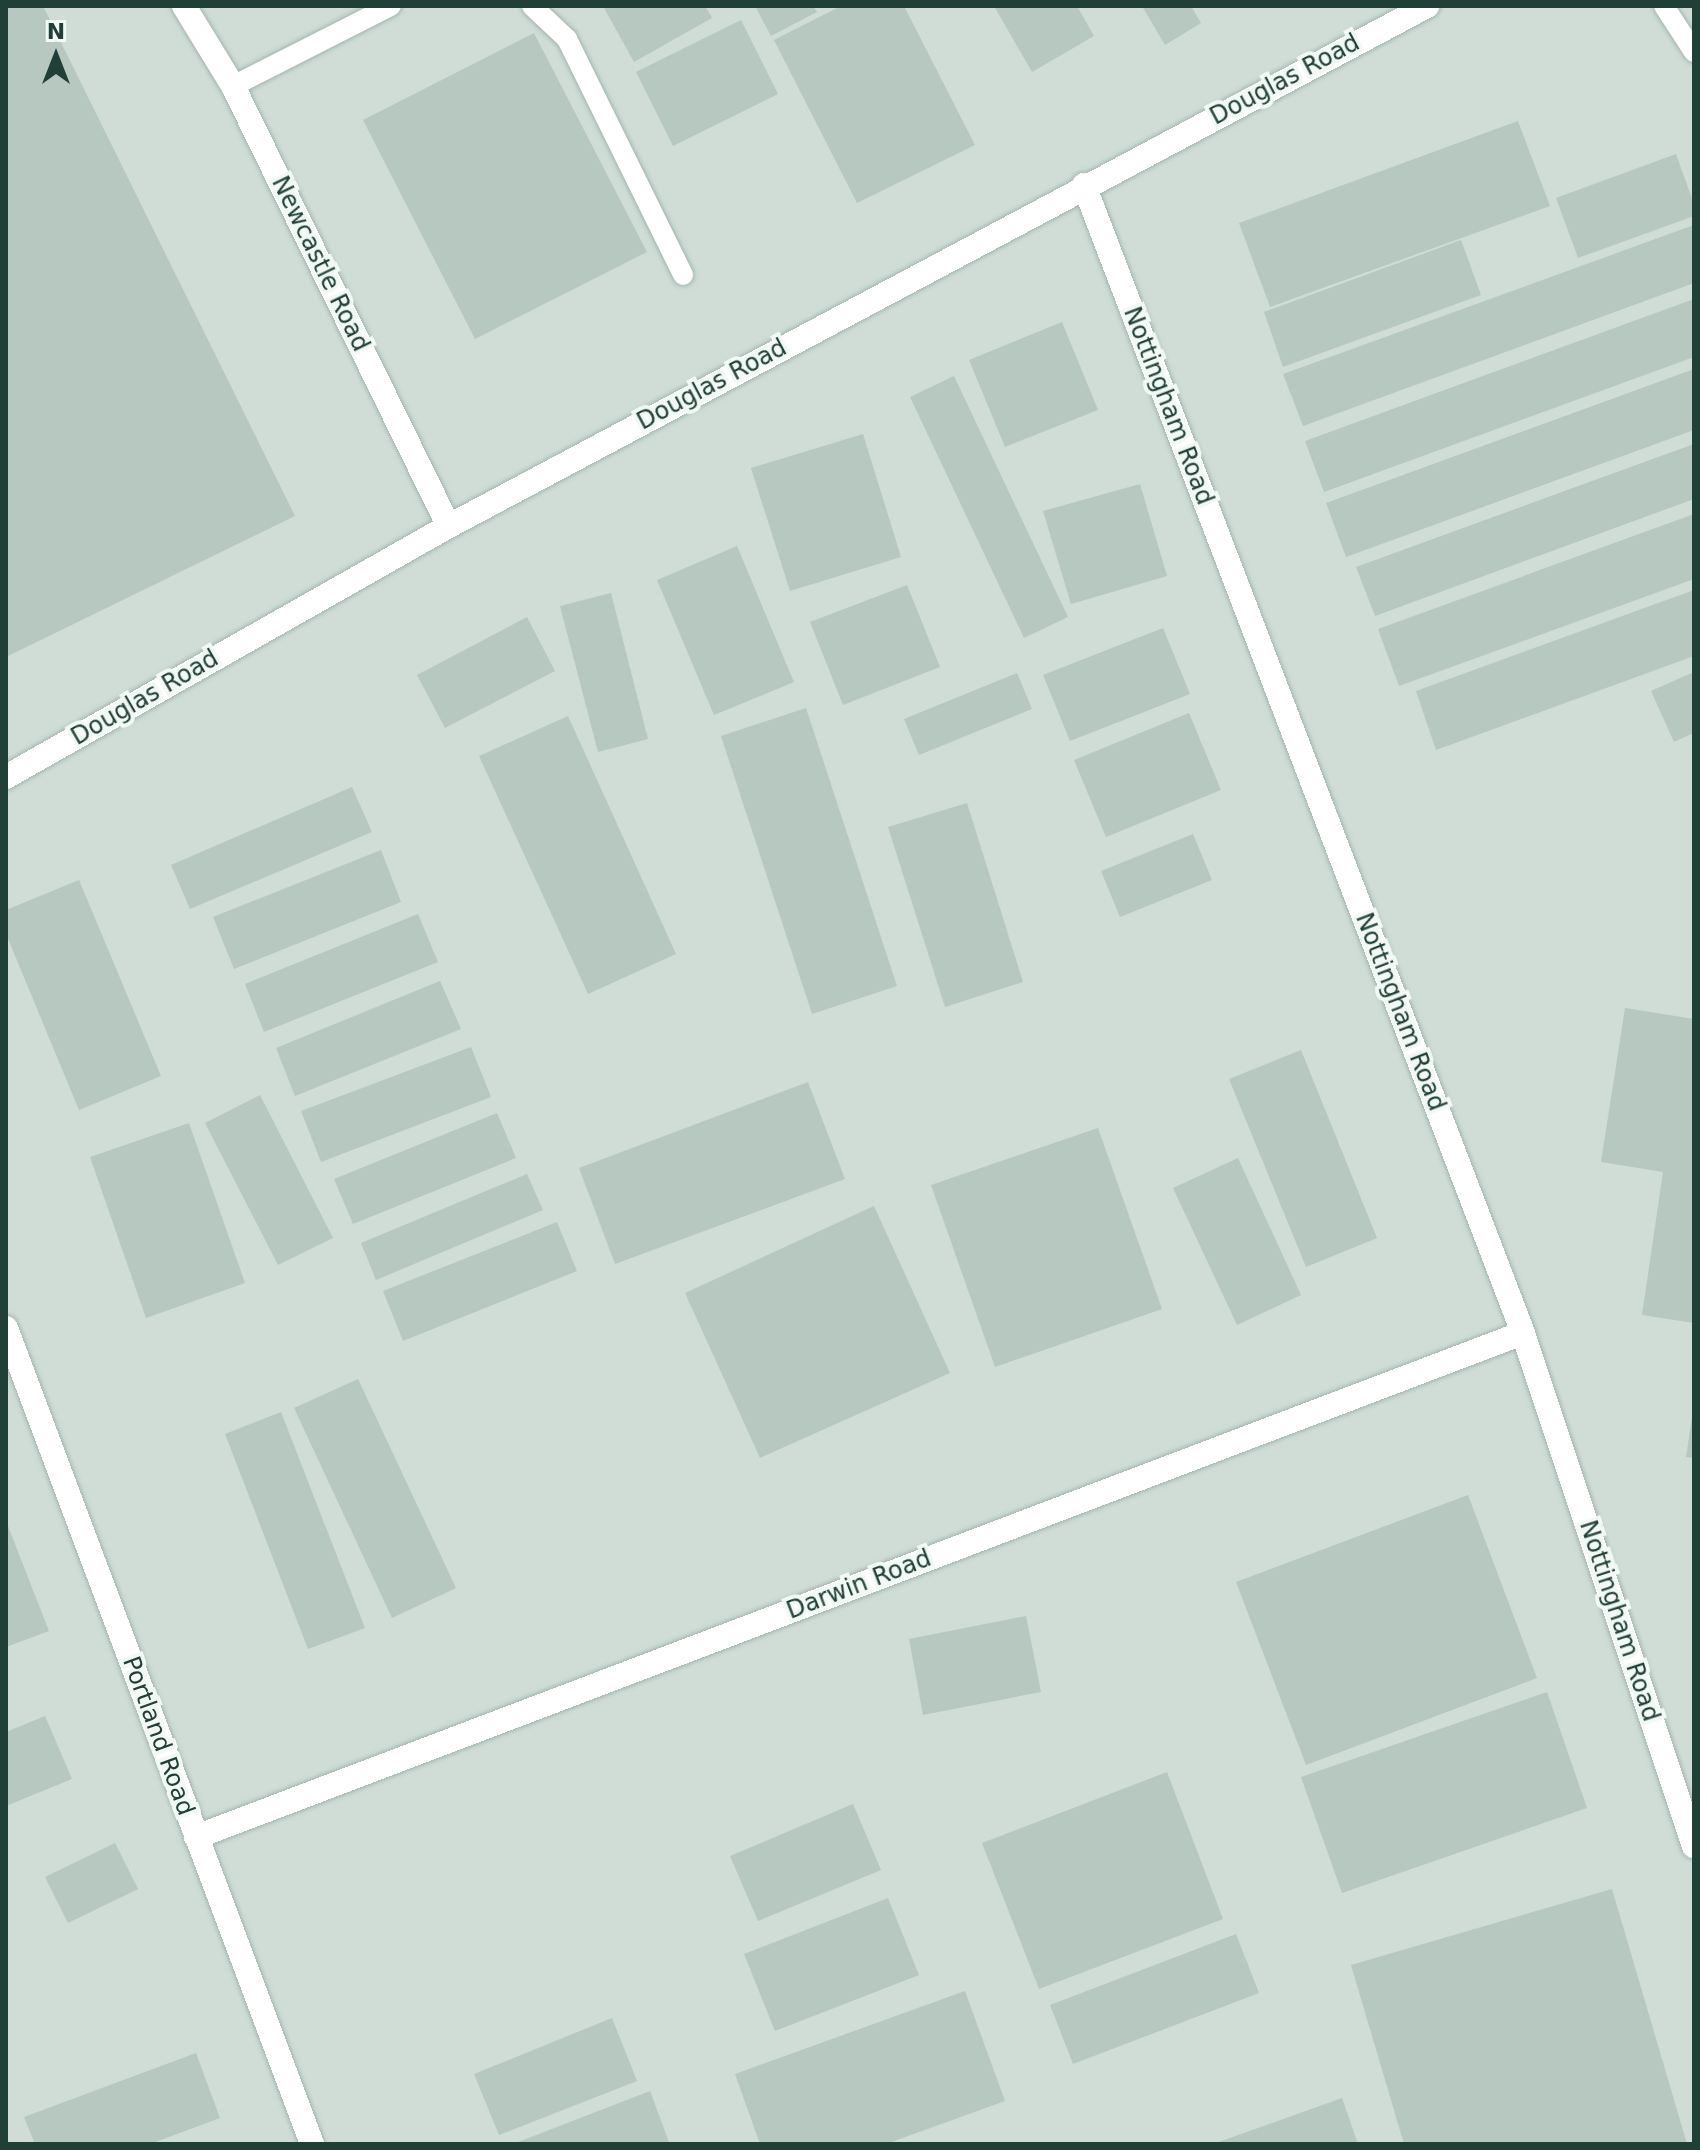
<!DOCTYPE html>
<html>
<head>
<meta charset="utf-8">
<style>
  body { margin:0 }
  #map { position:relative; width:1700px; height:2150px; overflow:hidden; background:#e1ede7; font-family:"DejaVu Sans",sans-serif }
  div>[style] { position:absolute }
  .built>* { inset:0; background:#cfddd6 }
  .building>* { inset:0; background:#b6c8c0 }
  .roads { filter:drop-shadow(0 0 2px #a3b5af) drop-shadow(0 0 2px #a3b5af) }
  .service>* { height:20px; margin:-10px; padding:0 10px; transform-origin:10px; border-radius:10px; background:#fff }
  .minor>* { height:24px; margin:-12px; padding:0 12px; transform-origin:12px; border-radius:12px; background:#fff }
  span { translate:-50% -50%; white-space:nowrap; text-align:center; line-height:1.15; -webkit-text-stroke:8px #f2f9f5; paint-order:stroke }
  .street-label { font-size:24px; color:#203f37 }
  .frame { position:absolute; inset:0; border:8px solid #203f37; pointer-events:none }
  .north { position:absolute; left:16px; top:16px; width:80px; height:80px; -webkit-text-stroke:6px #f2f9f5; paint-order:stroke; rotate:0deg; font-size:22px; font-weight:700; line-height:32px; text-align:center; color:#203f37 }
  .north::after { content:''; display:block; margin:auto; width:28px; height:36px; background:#203f37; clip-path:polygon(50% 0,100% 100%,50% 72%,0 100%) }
</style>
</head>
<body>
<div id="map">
  <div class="built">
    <i style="clip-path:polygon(6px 6px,1694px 6px,1694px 2144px,6px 2144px)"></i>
  </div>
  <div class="building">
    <i style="clip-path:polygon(6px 6px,43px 6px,295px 516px,6px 657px)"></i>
    <i style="clip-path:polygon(603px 6px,705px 6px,712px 18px,634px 62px)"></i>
    <i style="clip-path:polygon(755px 6px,813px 6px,817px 12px,771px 36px)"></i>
    <i style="clip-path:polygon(841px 6px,904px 6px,975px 145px,857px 203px,774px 40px)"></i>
    <i style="clip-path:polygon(994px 6px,1077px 6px,1094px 36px,1032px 72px)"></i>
    <i style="clip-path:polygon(1142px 6px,1191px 6px,1201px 23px,1165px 45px)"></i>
    <i style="clip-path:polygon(741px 20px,778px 94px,673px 146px,636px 72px)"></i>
    <i style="clip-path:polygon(534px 33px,647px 252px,475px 339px,363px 120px)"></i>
    <i style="clip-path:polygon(1518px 121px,1550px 206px,1270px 307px,1239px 223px)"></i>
    <i style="clip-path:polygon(1676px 154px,1694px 204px,1694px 216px,1578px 258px,1556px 198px)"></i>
    <i style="clip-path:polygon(1694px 225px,1694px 283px,1303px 426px,1283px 374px)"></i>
    <i style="clip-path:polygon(1461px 240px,1481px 295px,1283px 367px,1264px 312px)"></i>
    <i style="clip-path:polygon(1694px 299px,1694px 357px,1324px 492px,1305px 441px)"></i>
    <i style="clip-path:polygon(1062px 322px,1098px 410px,1005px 447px,969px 360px)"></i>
    <i style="clip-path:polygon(1694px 369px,1694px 430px,1346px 557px,1326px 503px)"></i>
    <i style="clip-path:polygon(954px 376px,1068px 617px,1024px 638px,910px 397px)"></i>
    <i style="clip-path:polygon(863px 434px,901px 557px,790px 591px,751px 468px)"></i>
    <i style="clip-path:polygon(1694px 444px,1694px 499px,1375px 616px,1356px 567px)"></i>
    <i style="clip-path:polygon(1140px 484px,1167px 576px,1071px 604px,1043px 511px)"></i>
    <i style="clip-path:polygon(1694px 514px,1694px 579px,1399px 686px,1378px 629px)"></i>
    <i style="clip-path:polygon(737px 546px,794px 682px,714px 715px,657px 580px)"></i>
    <i style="clip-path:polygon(907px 585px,940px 667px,843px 705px,810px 622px)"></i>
    <i style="clip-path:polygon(1694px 590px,1694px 656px,1436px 750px,1416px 691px)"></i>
    <i style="clip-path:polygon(611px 593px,648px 739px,598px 752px,560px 606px)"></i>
    <i style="clip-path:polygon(527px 617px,555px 671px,445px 728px,417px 675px)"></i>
    <i style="clip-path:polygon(1163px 628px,1190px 694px,1070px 741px,1043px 675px)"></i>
    <i style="clip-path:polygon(1694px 672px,1694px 733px,1674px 742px,1651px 691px)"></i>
    <i style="clip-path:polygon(1017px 673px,1032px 709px,919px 755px,904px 719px)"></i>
    <i style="clip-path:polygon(806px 708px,897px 986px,812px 1014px,721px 736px)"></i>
    <i style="clip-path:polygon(1189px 713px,1221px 790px,1106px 837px,1074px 760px)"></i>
    <i style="clip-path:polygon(568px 716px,676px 954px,588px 994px,479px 756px)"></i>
    <i style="clip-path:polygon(352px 787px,372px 832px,190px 909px,171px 865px)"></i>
    <i style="clip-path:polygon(967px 803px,1023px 982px,945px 1007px,888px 827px)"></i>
    <i style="clip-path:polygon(1193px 834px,1212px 880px,1120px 917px,1101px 871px)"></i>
    <i style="clip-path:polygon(381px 850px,401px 902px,234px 969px,213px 917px)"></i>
    <i style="clip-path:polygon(79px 880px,161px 1076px,79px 1110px,6px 934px,6px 910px)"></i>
    <i style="clip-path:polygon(418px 914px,438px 962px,264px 1032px,245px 984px)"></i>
    <i style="clip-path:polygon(440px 981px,461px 1029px,295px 1096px,276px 1048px)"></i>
    <i style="clip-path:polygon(1625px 1008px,1694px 1019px,1694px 1323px,1642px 1315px,1663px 1172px,1601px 1162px)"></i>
    <i style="clip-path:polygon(471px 1047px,491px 1097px,321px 1162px,301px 1111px)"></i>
    <i style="clip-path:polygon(1301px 1050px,1377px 1238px,1306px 1267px,1229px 1079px)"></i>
    <i style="clip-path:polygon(808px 1082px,845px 1179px,615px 1264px,579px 1168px)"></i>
    <i style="clip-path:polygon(260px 1095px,333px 1238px,278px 1265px,205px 1123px)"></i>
    <i style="clip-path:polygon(497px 1113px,516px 1158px,353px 1224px,334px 1179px)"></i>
    <i style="clip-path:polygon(189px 1123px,245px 1283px,146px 1318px,90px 1157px)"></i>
    <i style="clip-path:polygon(1098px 1128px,1162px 1309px,995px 1367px,931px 1185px)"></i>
    <i style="clip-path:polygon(1238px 1158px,1301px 1295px,1237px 1325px,1173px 1188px)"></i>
    <i style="clip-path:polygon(527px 1174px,543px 1210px,376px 1280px,361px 1243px)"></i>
    <i style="clip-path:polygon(874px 1206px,950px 1373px,760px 1458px,685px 1293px)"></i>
    <i style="clip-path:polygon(557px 1222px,577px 1271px,403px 1341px,383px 1291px)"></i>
    <i style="clip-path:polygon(358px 1379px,456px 1588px,392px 1618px,294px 1408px)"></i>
    <i style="clip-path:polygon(281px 1412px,365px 1628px,308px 1649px,225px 1434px)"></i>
    <i style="clip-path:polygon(1692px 1417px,1694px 1417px,1694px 1458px,1686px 1457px)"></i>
    <i style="clip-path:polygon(1468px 1495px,1537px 1678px,1306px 1765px,1236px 1582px)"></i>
    <i style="clip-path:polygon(6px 1521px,49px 1631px,6px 1647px)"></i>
    <i style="clip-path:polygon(1026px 1616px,1041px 1692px,923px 1715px,909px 1639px)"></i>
    <i style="clip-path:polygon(1547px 1692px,1587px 1808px,1342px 1893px,1301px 1777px)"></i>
    <i style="clip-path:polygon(45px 1716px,72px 1779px,6px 1806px,6px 1732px)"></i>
    <i style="clip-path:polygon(1167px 1772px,1223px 1919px,1039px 1989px,982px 1843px)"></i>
    <i style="clip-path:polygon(853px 1804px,881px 1870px,758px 1921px,730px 1856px)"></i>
    <i style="clip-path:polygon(115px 1843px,138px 1889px,68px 1923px,45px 1877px)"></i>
    <i style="clip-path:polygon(1612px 1889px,1687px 2144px,1404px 2144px,1351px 1965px)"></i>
    <i style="clip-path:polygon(888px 1898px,919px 1975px,775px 2031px,744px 1954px)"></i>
    <i style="clip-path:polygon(1236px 1934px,1259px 1993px,1073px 2064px,1050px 2005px)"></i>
    <i style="clip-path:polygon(965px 1991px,1005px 2101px,886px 2144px,760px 2144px,735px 2074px)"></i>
    <i style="clip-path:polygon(612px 2018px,637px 2081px,499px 2135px,474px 2074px)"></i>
    <i style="clip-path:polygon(196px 2053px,220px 2118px,150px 2144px,35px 2144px,24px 2117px)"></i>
    <i style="clip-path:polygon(650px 2091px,669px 2142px,513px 2144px)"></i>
    <i style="clip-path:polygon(1342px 2098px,1358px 2144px,1213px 2144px)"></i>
  </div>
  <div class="roads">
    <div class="service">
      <i style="left:532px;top:6px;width:48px;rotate:43.3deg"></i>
      <i style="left:567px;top:39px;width:263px;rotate:63.8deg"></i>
      <i style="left:1664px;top:6px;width:55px;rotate:56.9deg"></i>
      <i style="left:233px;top:86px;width:177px;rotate:-26.9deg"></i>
    </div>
    <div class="minor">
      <i style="left:184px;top:6px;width:94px;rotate:58.5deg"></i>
      <i style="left:233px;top:86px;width:490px;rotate:63.9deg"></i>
      <i style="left:1084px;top:185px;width:1229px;rotate:69.07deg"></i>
      <i style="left:1523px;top:1333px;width:541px;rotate:71.57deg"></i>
      <i style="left:6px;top:777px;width:509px;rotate:-29.54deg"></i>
      <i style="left:449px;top:526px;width:1108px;rotate:-28deg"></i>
      <i style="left:6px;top:1328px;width:871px;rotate:69.44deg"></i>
      <i style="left:196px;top:1837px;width:1419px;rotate:-20.8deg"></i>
    </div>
  </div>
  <div class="street-label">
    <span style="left:1285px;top:80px;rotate:-28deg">Douglas Road</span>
    <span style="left:320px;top:264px;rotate:64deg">Newcastle Road</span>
    <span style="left:712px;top:385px;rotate:-28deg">Douglas Road</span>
    <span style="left:1168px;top:406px;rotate:69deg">Nottingham Road</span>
    <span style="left:145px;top:698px;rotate:-30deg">Douglas Road</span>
    <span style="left:1400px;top:1012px;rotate:69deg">Nottingham Road</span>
    <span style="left:859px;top:1585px;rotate:-21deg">Darwin Road</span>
    <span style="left:1619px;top:1621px;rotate:72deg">Nottingham Road</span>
    <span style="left:158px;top:1736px;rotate:70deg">Portland Road</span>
  </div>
  <div class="frame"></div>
  <div class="north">N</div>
</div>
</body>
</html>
